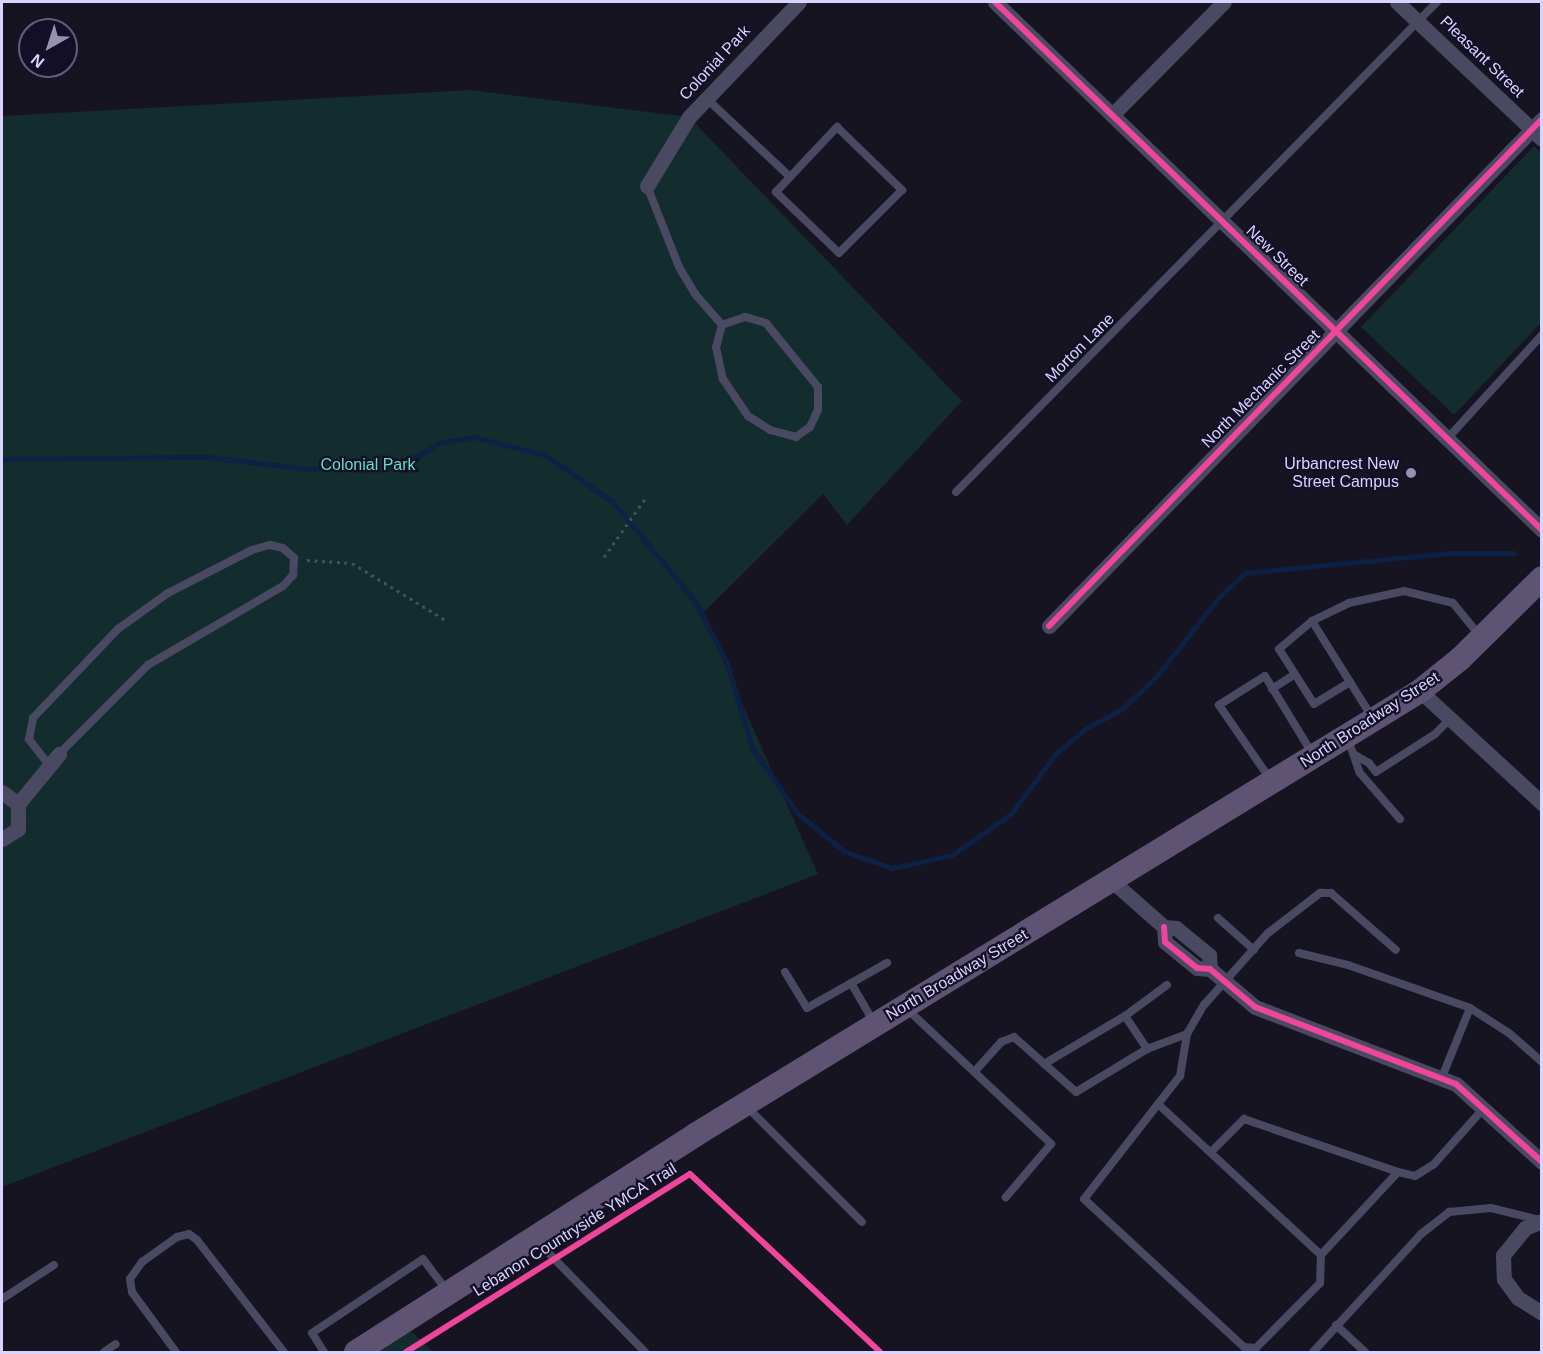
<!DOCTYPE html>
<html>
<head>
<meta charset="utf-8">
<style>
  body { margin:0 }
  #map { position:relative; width:1543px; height:1354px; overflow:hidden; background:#161421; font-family:Helvetica,sans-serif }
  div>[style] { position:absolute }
  .green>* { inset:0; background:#132c2d }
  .stream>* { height:5px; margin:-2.5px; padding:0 2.5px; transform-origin:2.5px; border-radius:2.5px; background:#0d2144 }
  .path>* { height:3px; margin-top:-1.5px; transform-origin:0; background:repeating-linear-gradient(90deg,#44505f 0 3px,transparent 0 7.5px) }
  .lane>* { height:8px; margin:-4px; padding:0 4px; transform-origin:4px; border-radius:4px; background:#4a4962 }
  .street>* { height:15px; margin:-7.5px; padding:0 7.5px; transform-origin:7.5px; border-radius:7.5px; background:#4a4962 }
  .primary>* { height:24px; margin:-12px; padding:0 12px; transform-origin:12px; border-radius:12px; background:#5e5373 }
  .cycleway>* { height:6px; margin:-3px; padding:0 3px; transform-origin:3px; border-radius:3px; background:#ed469a }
  .dots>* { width:16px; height:16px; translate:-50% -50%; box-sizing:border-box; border:3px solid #130f26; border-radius:50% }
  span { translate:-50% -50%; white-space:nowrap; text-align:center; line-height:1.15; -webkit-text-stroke:4.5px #130f26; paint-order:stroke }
  .street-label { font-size:16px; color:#d9d4ff }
  .poi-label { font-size:16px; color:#d9d4ff }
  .right { translate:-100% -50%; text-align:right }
  .park-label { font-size:16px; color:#5fe0c0 }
  .frame { position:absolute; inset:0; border:3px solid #d9d4ff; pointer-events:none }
  .north { position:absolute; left:18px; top:18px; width:60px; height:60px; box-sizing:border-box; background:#130f26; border:2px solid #625e7d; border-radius:50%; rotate:219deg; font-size:16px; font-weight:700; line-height:24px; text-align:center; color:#d9d4ff }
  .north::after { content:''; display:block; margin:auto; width:21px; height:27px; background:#9591b1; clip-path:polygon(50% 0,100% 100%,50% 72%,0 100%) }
</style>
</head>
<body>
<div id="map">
  <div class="green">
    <i style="clip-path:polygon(470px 90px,689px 117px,962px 401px,847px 525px,823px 494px,702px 614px,818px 874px,2px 1187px,2px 116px)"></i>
    <i style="clip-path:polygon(1534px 146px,1542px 153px,1541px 323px,1454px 415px,1361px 327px)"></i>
    <i style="clip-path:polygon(402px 1322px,433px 1352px,356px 1352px)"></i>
  </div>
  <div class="stream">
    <i style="left:2px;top:459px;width:206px;rotate:-0.6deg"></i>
    <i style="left:208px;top:457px;width:101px;rotate:6.8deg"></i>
    <i style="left:308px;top:469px;width:90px;rotate:-0.6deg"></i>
    <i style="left:398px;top:468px;width:48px;rotate:-31.4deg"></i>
    <i style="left:439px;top:443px;width:36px;rotate:-10deg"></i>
    <i style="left:474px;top:437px;width:73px;rotate:14.2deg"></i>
    <i style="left:545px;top:455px;width:83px;rotate:34.7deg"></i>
    <i style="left:613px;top:502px;width:127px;rotate:50.4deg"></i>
    <i style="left:694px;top:600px;width:71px;rotate:62.4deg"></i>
    <i style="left:727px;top:663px;width:89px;rotate:73.6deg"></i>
    <i style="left:752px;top:748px;width:80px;rotate:55.1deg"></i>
    <i style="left:798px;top:814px;width:59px;rotate:38.8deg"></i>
    <i style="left:844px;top:851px;width:51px;rotate:19.5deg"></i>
    <i style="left:892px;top:868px;width:61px;rotate:-12.2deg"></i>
    <i style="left:952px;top:855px;width:72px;rotate:-34.8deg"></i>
    <i style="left:1011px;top:814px;width:76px;rotate:-53.6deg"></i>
    <i style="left:1056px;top:753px;width:41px;rotate:-39.1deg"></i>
    <i style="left:1088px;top:727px;width:40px;rotate:-28deg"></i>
    <i style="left:1123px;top:708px;width:45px;rotate:-43.2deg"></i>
    <i style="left:1156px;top:677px;width:102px;rotate:-51.8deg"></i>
    <i style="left:1219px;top:597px;width:35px;rotate:-43deg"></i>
    <i style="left:1245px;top:573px;width:206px;rotate:-5.6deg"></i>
    <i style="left:1450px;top:553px;width:64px"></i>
  </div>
  <div class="path">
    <i style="left:604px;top:557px;width:75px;rotate:-54.8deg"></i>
    <i style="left:307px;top:560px;width:45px;rotate:3.8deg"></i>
    <i style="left:352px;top:563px;width:111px;rotate:31.4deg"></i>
  </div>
  <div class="lane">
    <i style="left:706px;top:98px;width:115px;rotate:43.2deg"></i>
    <i style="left:790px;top:177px;width:69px;rotate:-46.8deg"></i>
    <i style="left:837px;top:127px;width:91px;rotate:44.1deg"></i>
    <i style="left:902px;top:190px;width:89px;rotate:135deg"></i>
    <i style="left:839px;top:253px;width:88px;rotate:-135.9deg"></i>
    <i style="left:776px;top:192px;width:21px;rotate:-47deg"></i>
    <i style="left:647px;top:186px;width:87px;rotate:68.4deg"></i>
    <i style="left:679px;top:267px;width:31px;rotate:59deg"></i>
    <i style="left:695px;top:294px;width:41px;rotate:48.9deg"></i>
    <i style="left:722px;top:325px;width:23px;rotate:105deg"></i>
    <i style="left:716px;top:347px;width:33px;rotate:78deg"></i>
    <i style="left:723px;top:379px;width:45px;rotate:56deg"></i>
    <i style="left:748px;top:416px;width:26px;rotate:32deg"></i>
    <i style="left:770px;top:430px;width:27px;rotate:15deg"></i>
    <i style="left:796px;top:437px;width:17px;rotate:-36deg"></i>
    <i style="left:810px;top:427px;width:19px;rotate:-65deg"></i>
    <i style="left:818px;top:410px;width:23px;rotate:-90deg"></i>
    <i style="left:818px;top:387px;width:82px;rotate:-129.1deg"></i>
    <i style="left:766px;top:323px;width:22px;rotate:-164deg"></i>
    <i style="left:745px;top:317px;width:24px;rotate:161deg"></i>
    <i style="left:1446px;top:440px;width:142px;rotate:-47.6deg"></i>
    <i style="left:956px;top:492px;width:687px;rotate:-45.53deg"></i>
    <i style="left:1312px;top:621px;width:72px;rotate:58.1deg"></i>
    <i style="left:1350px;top:682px;width:42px;rotate:148.6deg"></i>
    <i style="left:1314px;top:704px;width:65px;rotate:-122.5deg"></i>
    <i style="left:1279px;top:649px;width:43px;rotate:-40.3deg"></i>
    <i style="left:1312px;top:621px;width:41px;rotate:-25.9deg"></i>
    <i style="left:1349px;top:603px;width:56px;rotate:-12.3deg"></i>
    <i style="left:1404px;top:591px;width:50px;rotate:13.8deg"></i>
    <i style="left:1453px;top:603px;width:43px;rotate:50.7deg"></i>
    <i style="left:1350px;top:682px;width:40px;rotate:58deg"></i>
    <i style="left:1272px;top:689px;width:27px;rotate:-33deg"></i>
    <i style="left:1348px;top:739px;width:36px;rotate:71deg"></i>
    <i style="left:1360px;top:773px;width:61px;rotate:49deg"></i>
    <i style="left:1355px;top:755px;width:16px;rotate:30deg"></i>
    <i style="left:1369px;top:763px;width:11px;rotate:52deg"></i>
    <i style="left:1376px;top:772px;width:70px;rotate:-32.8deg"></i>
    <i style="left:1435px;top:734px;width:21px;rotate:-45deg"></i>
    <i style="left:49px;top:765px;width:33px;rotate:-128deg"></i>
    <i style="left:29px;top:739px;width:21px;rotate:-79deg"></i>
    <i style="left:33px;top:718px;width:123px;rotate:-46.3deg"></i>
    <i style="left:118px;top:629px;width:62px;rotate:-35.8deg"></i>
    <i style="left:168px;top:593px;width:94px;rotate:-27.1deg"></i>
    <i style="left:252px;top:550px;width:19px;rotate:-16deg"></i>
    <i style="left:270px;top:545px;width:13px;rotate:13deg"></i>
    <i style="left:283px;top:548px;width:15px;rotate:42deg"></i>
    <i style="left:294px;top:558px;width:17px;rotate:93deg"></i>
    <i style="left:293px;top:575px;width:15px;rotate:132deg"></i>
    <i style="left:283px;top:586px;width:156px;rotate:149.7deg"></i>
    <i style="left:148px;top:665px;width:126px;rotate:135deg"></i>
    <i style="left:1270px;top:779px;width:90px;rotate:-124.6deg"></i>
    <i style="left:1219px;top:705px;width:54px;rotate:-32.2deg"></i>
    <i style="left:1265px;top:676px;width:90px;rotate:58.6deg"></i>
    <i style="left:1218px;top:918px;width:48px;rotate:41.6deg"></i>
    <i style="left:1299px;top:953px;width:50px;rotate:13.8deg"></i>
    <i style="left:1348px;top:965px;width:129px;rotate:19.4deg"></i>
    <i style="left:1470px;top:1008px;width:46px;rotate:32.7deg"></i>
    <i style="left:1509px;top:1033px;width:44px;rotate:41.3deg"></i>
    <i style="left:785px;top:972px;width:42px;rotate:58.6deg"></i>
    <i style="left:807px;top:1008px;width:92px;rotate:-29.4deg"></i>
    <i style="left:851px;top:983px;width:44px;rotate:59.9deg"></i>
    <i style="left:1167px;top:985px;width:52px;rotate:143.6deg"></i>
    <i style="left:1125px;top:1016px;width:40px;rotate:56deg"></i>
    <i style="left:1147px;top:1049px;width:43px;rotate:-20.6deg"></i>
    <i style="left:908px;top:1010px;width:196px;rotate:43.1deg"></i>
    <i style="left:1051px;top:1144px;width:70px;rotate:130.3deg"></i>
    <i style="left:1044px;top:1064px;width:94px;rotate:-30.7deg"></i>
    <i style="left:976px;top:1070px;width:38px;rotate:-48deg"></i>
    <i style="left:1001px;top:1042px;width:14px;rotate:-21deg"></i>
    <i style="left:1014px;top:1037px;width:83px;rotate:41.6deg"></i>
    <i style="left:1076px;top:1092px;width:83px;rotate:-31.2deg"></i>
    <i style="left:1442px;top:1077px;width:74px;rotate:-67.9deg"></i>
    <i style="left:1158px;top:1104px;width:120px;rotate:127.9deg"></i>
    <i style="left:1084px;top:1199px;width:218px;rotate:42.8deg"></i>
    <i style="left:1244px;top:1347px;width:12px;rotate:5deg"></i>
    <i style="left:1256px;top:1348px;width:91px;rotate:-45.4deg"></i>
    <i style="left:1320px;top:1283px;width:28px;rotate:-88deg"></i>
    <i style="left:748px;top:1108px;width:161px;rotate:45deg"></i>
    <i style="left:1211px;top:1152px;width:47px;rotate:-45deg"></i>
    <i style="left:1244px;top:1119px;width:163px;rotate:19deg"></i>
    <i style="left:1398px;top:1172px;width:113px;rotate:132.9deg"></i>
    <i style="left:1321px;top:1255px;width:222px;rotate:-137.2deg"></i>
    <i style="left:1158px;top:1104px;width:36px;rotate:-52deg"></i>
    <i style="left:1180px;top:1076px;width:43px;rotate:-80.5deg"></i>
    <i style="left:1187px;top:1034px;width:34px;rotate:-60deg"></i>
    <i style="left:1204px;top:1005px;width:96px;rotate:-48.4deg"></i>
    <i style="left:1268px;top:933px;width:66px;rotate:-37.6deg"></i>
    <i style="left:1320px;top:893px;width:11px"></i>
    <i style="left:1331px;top:893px;width:86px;rotate:41.2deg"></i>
    <i style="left:1398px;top:1172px;width:17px;rotate:13deg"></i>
    <i style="left:1415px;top:1176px;width:22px;rotate:-32deg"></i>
    <i style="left:1434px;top:1164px;width:74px;rotate:-48.3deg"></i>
    <i style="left:537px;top:1241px;width:155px;rotate:45.8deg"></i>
    <i style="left:2px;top:1299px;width:62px;rotate:-33.2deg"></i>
    <i style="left:1336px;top:1325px;width:40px;rotate:43deg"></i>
    <i style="left:104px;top:1352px;width:14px;rotate:-34deg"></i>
    <i style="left:176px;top:1352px;width:74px;rotate:-126.3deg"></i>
    <i style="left:132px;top:1292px;width:13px;rotate:-99deg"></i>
    <i style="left:130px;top:1279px;width:21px;rotate:-55deg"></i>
    <i style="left:142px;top:1262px;width:43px;rotate:-35.5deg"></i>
    <i style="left:177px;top:1237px;width:12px;rotate:-14deg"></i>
    <i style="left:189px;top:1234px;width:10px;rotate:37deg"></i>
    <i style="left:197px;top:1240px;width:142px;rotate:52.2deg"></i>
    <i style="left:324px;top:1352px;width:22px;rotate:-122deg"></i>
    <i style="left:312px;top:1333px;width:133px;rotate:-33.7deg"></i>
    <i style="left:423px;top:1259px;width:40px;rotate:53deg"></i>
    <i style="left:1313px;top:1352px;width:160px;rotate:-47.5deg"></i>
    <i style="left:1421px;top:1234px;width:36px;rotate:-38deg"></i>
    <i style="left:1449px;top:1212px;width:42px;rotate:-5.4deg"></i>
    <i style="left:1491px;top:1208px;width:50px;rotate:13.8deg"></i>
  </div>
  <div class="street">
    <i style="left:995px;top:2px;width:760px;rotate:43.99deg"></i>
    <i style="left:1397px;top:2px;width:199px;rotate:43.4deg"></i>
    <i style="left:1112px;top:115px;width:159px;rotate:-45.3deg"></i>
    <i style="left:647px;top:186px;width:81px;rotate:-58.7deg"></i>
    <i style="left:689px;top:117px;width:159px;rotate:-46.3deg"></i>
    <i style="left:1049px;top:626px;width:707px;rotate:-45.8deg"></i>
    <i style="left:1420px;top:691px;width:166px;rotate:42.6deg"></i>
    <i style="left:2px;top:792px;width:20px;rotate:37deg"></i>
    <i style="left:18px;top:804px;width:25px;rotate:90deg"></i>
    <i style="left:18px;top:829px;width:19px;rotate:148deg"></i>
    <i style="left:18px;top:804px;width:65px;rotate:-50.6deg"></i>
    <i style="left:1112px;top:881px;width:69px;rotate:41.5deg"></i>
    <i style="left:1164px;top:927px;width:12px;rotate:5deg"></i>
    <i style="left:1176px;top:928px;width:43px;rotate:39.3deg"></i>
    <i style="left:1209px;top:955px;width:14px;rotate:86deg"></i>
    <i style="left:1164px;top:927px;width:15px;rotate:86deg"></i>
    <i style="left:1165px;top:942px;width:41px;rotate:39.1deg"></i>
    <i style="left:1197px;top:968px;width:13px;rotate:4deg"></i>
    <i style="left:1210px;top:969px;width:59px;rotate:40.2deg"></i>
    <i style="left:1255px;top:1007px;width:215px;rotate:21deg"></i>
    <i style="left:1456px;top:1084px;width:116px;rotate:42.2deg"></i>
    <i style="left:1542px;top:1221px;width:18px;rotate:158deg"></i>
    <i style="left:1525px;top:1228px;width:35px;rotate:129deg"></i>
    <i style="left:1503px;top:1255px;width:24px;rotate:88deg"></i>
    <i style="left:1504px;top:1279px;width:24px;rotate:54deg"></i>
    <i style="left:1518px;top:1298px;width:28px;rotate:32deg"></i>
  </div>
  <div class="primary">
    <i style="left:356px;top:1352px;width:403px;rotate:-32.6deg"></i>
    <i style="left:695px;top:1135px;width:850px;rotate:-31.48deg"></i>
    <i style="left:1420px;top:691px;width:51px;rotate:-38.7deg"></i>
    <i style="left:1460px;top:659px;width:115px;rotate:-44.6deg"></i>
  </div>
  <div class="cycleway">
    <i style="left:995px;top:2px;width:760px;rotate:43.99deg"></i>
    <i style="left:1049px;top:626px;width:707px;rotate:-45.8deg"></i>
    <i style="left:1164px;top:927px;width:15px;rotate:86deg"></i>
    <i style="left:1165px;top:942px;width:41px;rotate:39.1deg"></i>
    <i style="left:1197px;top:968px;width:13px;rotate:4deg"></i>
    <i style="left:1210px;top:969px;width:59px;rotate:40.2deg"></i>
    <i style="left:1255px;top:1007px;width:215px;rotate:21deg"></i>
    <i style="left:1456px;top:1084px;width:116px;rotate:42.2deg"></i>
    <i style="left:406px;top:1352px;width:335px;rotate:-32.1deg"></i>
    <i style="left:690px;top:1174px;width:260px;rotate:43.1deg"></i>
  </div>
  <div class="dots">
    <i style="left:1411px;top:473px;background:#9591b1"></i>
  </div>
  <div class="street-label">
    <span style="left:1482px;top:57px;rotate:44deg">Pleasant Street</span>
    <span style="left:715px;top:63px;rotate:-47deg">Colonial Park</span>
    <span style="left:1277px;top:256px;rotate:44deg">New Street</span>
    <span style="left:1080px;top:348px;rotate:-45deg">Morton Lane</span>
    <span style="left:1261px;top:389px;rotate:-45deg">North Mechanic Street</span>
    <span style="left:1370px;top:720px;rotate:-33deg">North Broadway Street</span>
    <span style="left:957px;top:975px;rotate:-31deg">North Broadway Street</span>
    <span style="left:575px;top:1230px;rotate:-32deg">Lebanon Countryside YMCA Trail</span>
  </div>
  <div class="poi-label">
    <span class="right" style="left:1399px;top:473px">Urbancrest New<br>Street Campus</span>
  </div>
  <div class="park-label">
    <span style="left:368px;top:465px">Colonial Park</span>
  </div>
  <div class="frame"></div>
  <div class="north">N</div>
</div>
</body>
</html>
